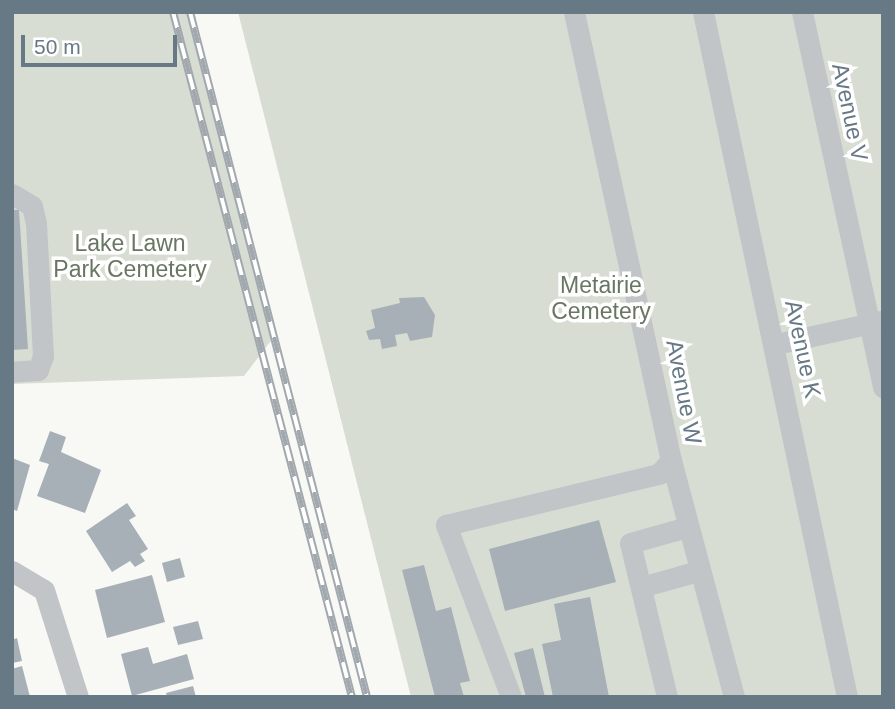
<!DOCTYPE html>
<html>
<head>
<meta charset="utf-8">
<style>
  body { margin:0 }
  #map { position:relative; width:895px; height:709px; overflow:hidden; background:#f8f8f5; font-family:Arial,sans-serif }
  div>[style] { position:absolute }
  .green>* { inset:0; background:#d8ddd4 }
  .building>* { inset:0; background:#a7b0b6 }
  .minor>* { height:21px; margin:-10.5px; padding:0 10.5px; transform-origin:10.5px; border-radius:10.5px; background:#c1c5c8 }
  .rail>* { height:8px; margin-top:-4px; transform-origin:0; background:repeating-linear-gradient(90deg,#fff 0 16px,#a2a9ae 0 32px); box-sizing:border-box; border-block:2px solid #a2a9ae }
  span { translate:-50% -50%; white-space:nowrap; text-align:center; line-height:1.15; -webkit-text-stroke:7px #fff; paint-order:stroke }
  .street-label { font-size:23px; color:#677985 }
  .park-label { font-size:23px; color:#677762 }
  .frame { position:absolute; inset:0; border:14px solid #677985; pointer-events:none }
  .scale { position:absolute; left:21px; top:35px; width:156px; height:32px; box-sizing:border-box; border:4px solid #677985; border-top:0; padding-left:9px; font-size:21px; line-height:24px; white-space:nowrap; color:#677985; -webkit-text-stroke:5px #fff; paint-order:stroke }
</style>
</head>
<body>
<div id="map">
  <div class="green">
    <i style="clip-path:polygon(12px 12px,190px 12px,273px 338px,244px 376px,12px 384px)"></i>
    <i style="clip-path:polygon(238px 12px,883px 12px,883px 697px,411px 697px)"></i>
  </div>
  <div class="building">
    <i style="clip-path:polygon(12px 210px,19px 210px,28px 349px,12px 350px)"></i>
    <i style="clip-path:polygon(424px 297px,435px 315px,432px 337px,410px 341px,407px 333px,395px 335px,397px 346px,382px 349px,380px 339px,369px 340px,366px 331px,375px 328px,371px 310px,400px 303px,399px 298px)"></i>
    <i style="clip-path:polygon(50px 431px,66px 437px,61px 452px,101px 470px,85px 513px,37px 496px,49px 464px,39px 461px)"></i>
    <i style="clip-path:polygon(12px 458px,30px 465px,17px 511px,12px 509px)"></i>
    <i style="clip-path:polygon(127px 503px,136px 516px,129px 520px,148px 549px,140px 554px,145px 561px,135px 567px,130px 561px,112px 572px,86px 531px)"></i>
    <i style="clip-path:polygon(599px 520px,616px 582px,505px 611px,489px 549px)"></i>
    <i style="clip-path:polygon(180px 558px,185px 577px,167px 582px,162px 563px)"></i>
    <i style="clip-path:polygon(424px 565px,436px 611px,451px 607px,470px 681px,460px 683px,464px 697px,435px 697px,402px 570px)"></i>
    <i style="clip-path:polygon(152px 575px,165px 622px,107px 638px,95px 590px)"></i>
    <i style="clip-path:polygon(590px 597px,609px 697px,553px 697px,542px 644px,561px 640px,554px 604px)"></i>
    <i style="clip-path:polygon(198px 621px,203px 639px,178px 645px,173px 627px)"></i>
    <i style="clip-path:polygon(17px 638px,22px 661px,12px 663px,12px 640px)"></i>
    <i style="clip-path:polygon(148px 647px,153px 664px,187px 654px,194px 679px,132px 696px,121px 654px)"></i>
    <i style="clip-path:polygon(533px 648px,545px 697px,526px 697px,514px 653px)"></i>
    <i style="clip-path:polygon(22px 666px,30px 697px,12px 697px,12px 669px)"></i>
    <i style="clip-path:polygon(193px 686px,196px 697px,167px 697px,166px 693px)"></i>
  </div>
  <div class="minor">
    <i style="left:574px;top:12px;width:458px;rotate:77.8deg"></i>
    <i style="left:671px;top:460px;width:245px;rotate:75.1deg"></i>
    <i style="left:703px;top:12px;width:700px;rotate:78.13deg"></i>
    <i style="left:802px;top:12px;width:384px;rotate:77.8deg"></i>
    <i style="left:12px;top:194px;width:23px;rotate:31deg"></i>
    <i style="left:32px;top:206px;width:17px;rotate:77deg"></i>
    <i style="left:36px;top:223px;width:133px;rotate:87deg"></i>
    <i style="left:43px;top:356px;width:15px;rotate:110deg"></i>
    <i style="left:38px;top:370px;width:26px;rotate:176deg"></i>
    <i style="left:776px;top:344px;width:107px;rotate:-12.4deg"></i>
    <i style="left:12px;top:571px;width:37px;rotate:31deg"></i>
    <i style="left:44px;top:590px;width:112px;rotate:72.4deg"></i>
    <i style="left:641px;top:587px;width:59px;rotate:-15.7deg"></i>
    <i style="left:511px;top:697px;width:184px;rotate:-110.7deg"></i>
    <i style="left:446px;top:525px;width:219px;rotate:-13.5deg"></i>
    <i style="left:659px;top:474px;width:18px;rotate:-49deg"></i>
    <i style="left:667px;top:697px;width:158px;rotate:-103.5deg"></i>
    <i style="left:630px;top:543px;width:59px;rotate:-15.7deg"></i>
  </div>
  <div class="rail">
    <i style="left:173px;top:12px;width:708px;rotate:75.36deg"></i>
    <i style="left:190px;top:12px;width:707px;rotate:75.51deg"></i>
  </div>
  <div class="street-label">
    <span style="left:850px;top:112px;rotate:78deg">Avenue V</span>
    <span style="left:803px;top:349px;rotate:78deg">Avenue K</span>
    <span style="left:684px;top:392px;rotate:79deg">Avenue W</span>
  </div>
  <div class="park-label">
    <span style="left:130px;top:256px">Lake Lawn<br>Park Cemetery</span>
    <span style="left:601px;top:298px">Metairie<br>Cemetery</span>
  </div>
  <div class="frame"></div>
  <div class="scale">50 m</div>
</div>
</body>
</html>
